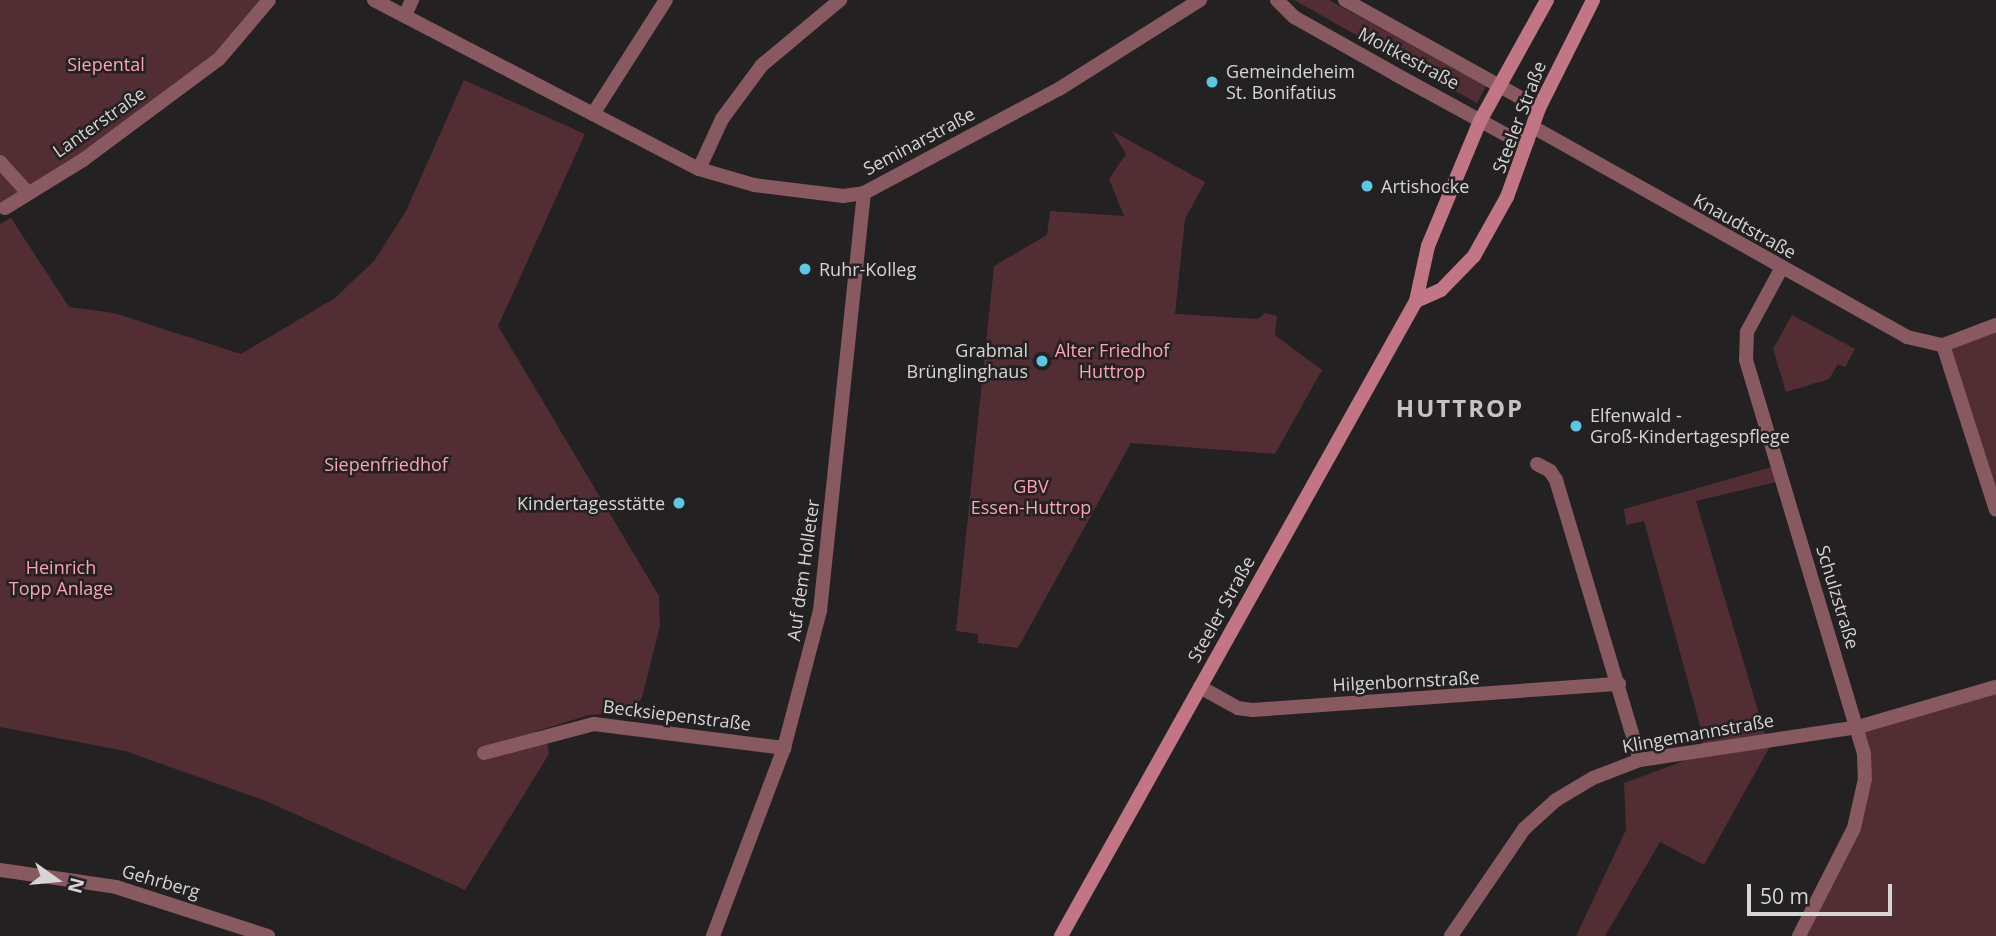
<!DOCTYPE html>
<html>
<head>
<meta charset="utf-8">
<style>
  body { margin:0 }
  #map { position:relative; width:1996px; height:936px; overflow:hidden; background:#242122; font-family:"Open Sans",sans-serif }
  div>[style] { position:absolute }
  .green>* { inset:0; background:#522d34 }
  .minor>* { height:14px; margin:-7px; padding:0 7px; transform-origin:7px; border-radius:7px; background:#885961 }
  .tertiary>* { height:14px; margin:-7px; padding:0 7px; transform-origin:7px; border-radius:7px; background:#885961 }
  .secondary>* { height:14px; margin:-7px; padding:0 7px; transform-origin:7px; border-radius:7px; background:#c27685 }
  .dots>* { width:19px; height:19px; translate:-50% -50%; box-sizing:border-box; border:4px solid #242122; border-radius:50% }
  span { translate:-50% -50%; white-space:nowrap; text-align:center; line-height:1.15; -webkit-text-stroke:5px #242122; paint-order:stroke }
  .street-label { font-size:18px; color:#d6d4d4 }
  .park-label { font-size:18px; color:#ffa2b3 }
  .poi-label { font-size:18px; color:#d6d4d4 }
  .left { translate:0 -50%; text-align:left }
  .right { translate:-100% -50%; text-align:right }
  .district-label { font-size:24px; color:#c6c2c2; font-weight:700; letter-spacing:2px }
  .north { position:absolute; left:21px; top:845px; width:70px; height:70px; -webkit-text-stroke:5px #242122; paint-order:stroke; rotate:105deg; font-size:19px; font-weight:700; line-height:28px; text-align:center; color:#d6d4d4 }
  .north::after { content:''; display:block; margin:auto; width:24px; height:32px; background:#d6d4d4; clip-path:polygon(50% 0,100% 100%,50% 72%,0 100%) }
  .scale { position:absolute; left:1747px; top:884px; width:145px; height:32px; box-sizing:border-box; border:4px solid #d6d4d4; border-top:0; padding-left:9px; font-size:21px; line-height:24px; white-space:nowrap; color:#d6d4d4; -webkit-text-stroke:5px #242122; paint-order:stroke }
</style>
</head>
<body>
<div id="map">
  <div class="green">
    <i style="clip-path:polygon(0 0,267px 0,218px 59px,0 210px)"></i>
    <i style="clip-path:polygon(1294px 0,1329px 0,1486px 86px,1477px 103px)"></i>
    <i style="clip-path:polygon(464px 80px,585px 134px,498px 326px,659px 596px,660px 626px,642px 697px,633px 713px,589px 715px,534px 732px,547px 742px,549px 754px,465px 890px,266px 801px,125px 751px,0 727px,0 224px,11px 218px,69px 307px,114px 313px,241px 354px,335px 298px,374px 261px,406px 211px)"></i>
    <i style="clip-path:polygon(1112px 131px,1205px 182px,1185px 219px,1175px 314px,1258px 319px,1265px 313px,1277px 316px,1275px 335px,1322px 370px,1275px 454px,1131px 443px,1018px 648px,978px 643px,978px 634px,956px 631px,994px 266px,1047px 235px,1050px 211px,1124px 216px,1109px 179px,1126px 154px)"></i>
    <i style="clip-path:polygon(1792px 315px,1855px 349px,1845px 367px,1838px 364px,1829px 379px,1786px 392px,1773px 349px)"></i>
    <i style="clip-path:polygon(1996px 327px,1996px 508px,1945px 346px)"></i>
    <i style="clip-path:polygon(1772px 467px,1776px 482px,1696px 501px,1769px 748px,1704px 865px,1660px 842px,1605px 936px,1576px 936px,1626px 830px,1624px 783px,1692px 758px,1704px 740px,1644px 521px,1626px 525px,1624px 509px)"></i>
    <i style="clip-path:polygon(1996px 688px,1996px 936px,1801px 936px,1856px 828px,1860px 728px)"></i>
  </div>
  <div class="minor">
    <i style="left:374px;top:0;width:366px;rotate:27.5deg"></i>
    <i style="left:699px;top:169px;width:57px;rotate:16.2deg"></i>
    <i style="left:754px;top:185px;width:90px;rotate:7deg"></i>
    <i style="left:843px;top:196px;width:21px;rotate:-8deg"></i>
    <i style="left:864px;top:193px;width:221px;rotate:-28.1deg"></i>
    <i style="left:1059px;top:89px;width:167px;rotate:-32.3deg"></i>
    <i style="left:405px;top:15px;width:17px;rotate:-65deg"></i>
    <i style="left:593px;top:114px;width:135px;rotate:-57.4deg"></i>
    <i style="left:1533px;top:127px;width:429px;rotate:29.3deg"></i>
    <i style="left:1907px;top:337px;width:37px;rotate:13deg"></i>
    <i style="left:0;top:162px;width:42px;rotate:47.9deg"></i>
    <i style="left:699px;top:169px;width:55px;rotate:-65.3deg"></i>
    <i style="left:722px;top:119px;width:67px;rotate:-53.5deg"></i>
    <i style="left:762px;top:65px;width:102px;rotate:-39.8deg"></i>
    <i style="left:5px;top:208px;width:92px;rotate:-31.6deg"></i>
    <i style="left:83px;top:160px;width:169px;rotate:-36.6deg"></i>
    <i style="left:219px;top:59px;width:77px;rotate:-49.7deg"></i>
    <i style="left:1781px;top:269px;width:72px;rotate:118.4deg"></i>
    <i style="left:1747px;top:332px;width:28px;rotate:92deg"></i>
    <i style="left:1746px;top:360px;width:411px;rotate:73.3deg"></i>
    <i style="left:1864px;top:754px;width:25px;rotate:88deg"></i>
    <i style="left:1865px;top:779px;width:50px;rotate:102.7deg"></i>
    <i style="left:1854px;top:828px;width:121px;rotate:117deg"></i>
    <i style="left:1943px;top:345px;width:173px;rotate:72.2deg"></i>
    <i style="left:1943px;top:345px;width:57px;rotate:-20.7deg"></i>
    <i style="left:1537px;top:464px;width:15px;rotate:28deg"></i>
    <i style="left:1550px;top:471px;width:11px;rotate:56deg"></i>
    <i style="left:1556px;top:480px;width:292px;rotate:73.3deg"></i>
    <i style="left:1200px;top:687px;width:43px;rotate:28.9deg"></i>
    <i style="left:1238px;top:708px;width:15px;rotate:8deg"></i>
    <i style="left:1253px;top:710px;width:367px;rotate:-4.1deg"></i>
    <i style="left:484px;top:753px;width:114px;rotate:-14.8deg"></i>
    <i style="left:594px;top:724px;width:192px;rotate:7.2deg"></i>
    <i style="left:0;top:870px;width:117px;rotate:8.3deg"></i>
    <i style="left:116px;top:887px;width:160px;rotate:17.9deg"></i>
    <i style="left:713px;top:936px;width:201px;rotate:-69.3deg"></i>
    <i style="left:784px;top:748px;width:142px;rotate:-75.3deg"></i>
    <i style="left:820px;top:611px;width:420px;rotate:-84deg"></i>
    <i style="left:1451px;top:936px;width:130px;rotate:-55.7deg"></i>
    <i style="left:1524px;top:829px;width:43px;rotate:-42.2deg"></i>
    <i style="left:1556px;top:800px;width:43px;rotate:-30.7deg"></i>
    <i style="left:1593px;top:778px;width:50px;rotate:-21deg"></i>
    <i style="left:1640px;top:760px;width:220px;rotate:-8.6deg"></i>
    <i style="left:1858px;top:727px;width:144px;rotate:-16.2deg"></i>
  </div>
  <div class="tertiary">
    <i style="left:1277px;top:0;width:24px;rotate:45deg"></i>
    <i style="left:1294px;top:17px;width:116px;rotate:29.4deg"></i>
    <i style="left:1395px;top:74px;width:131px;rotate:28.7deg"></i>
    <i style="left:1510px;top:137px;width:18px;rotate:13deg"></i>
    <i style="left:1345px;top:0;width:222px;rotate:29.1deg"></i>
  </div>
  <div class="secondary">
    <i style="left:1416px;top:301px;width:27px;rotate:-24deg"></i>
    <i style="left:1441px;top:290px;width:47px;rotate:-45.9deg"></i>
    <i style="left:1474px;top:256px;width:68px;rotate:-60.8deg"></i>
    <i style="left:1507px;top:197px;width:95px;rotate:-70.2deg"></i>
    <i style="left:1539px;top:108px;width:121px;rotate:-63.4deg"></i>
    <i style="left:1061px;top:936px;width:727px;rotate:-60.79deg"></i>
    <i style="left:1416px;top:301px;width:56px;rotate:-77.7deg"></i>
    <i style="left:1428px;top:246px;width:135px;rotate:-67.4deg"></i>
    <i style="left:1480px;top:121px;width:138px;rotate:-61deg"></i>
  </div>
  <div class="dots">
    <i style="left:1212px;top:82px;background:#5ac8e5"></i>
    <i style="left:1367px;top:186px;background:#5ac8e5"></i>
    <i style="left:805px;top:269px;background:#5ac8e5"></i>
    <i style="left:1042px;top:361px;background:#5ac8e5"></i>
    <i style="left:1576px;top:426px;background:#5ac8e5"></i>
    <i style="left:679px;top:503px;background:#5ac8e5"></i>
  </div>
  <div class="street-label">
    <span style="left:1409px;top:58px;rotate:28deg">Moltkestraße</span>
    <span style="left:1519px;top:117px;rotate:-69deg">Steeler Straße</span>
    <span style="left:99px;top:122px;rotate:-35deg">Lanterstraße</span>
    <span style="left:919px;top:141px;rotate:-28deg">Seminarstraße</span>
    <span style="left:1745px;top:226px;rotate:29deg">Knaudtstraße</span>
    <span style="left:803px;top:570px;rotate:-82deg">Auf dem Holleter</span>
    <span style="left:1838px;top:597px;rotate:73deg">Schulzstraße</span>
    <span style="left:1221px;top:609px;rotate:-61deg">Steeler Straße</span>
    <span style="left:1406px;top:681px;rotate:-3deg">Hilgenbornstraße</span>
    <span style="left:677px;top:715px;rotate:7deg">Becksiepenstraße</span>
    <span style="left:1698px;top:733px;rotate:-10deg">Klingemannstraße</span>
    <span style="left:161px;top:881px;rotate:16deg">Gehrberg</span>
  </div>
  <div class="park-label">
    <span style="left:106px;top:64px">Siepental</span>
    <span style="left:1112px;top:361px">Alter Friedhof<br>Huttrop</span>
    <span style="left:386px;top:464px">Siepenfriedhof</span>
    <span style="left:1031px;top:497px">GBV<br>Essen-Huttrop</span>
    <span style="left:61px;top:578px">Heinrich<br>Topp Anlage</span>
  </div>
  <div class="poi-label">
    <span class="left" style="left:1226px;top:82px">Gemeindeheim<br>St. Bonifatius</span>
    <span class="left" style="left:1381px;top:186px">Artishocke</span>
    <span class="left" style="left:819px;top:269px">Ruhr-Kolleg</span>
    <span class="right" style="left:1028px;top:361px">Grabmal<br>Brünglinghaus</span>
    <span class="left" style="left:1590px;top:426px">Elfenwald -<br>Groß-Kindertagespflege</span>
    <span class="right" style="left:665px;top:503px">Kindertagesstätte</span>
  </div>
  <div class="district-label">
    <span style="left:1460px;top:408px">HUTTROP</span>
  </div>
  <div class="north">N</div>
  <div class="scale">50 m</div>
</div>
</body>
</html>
